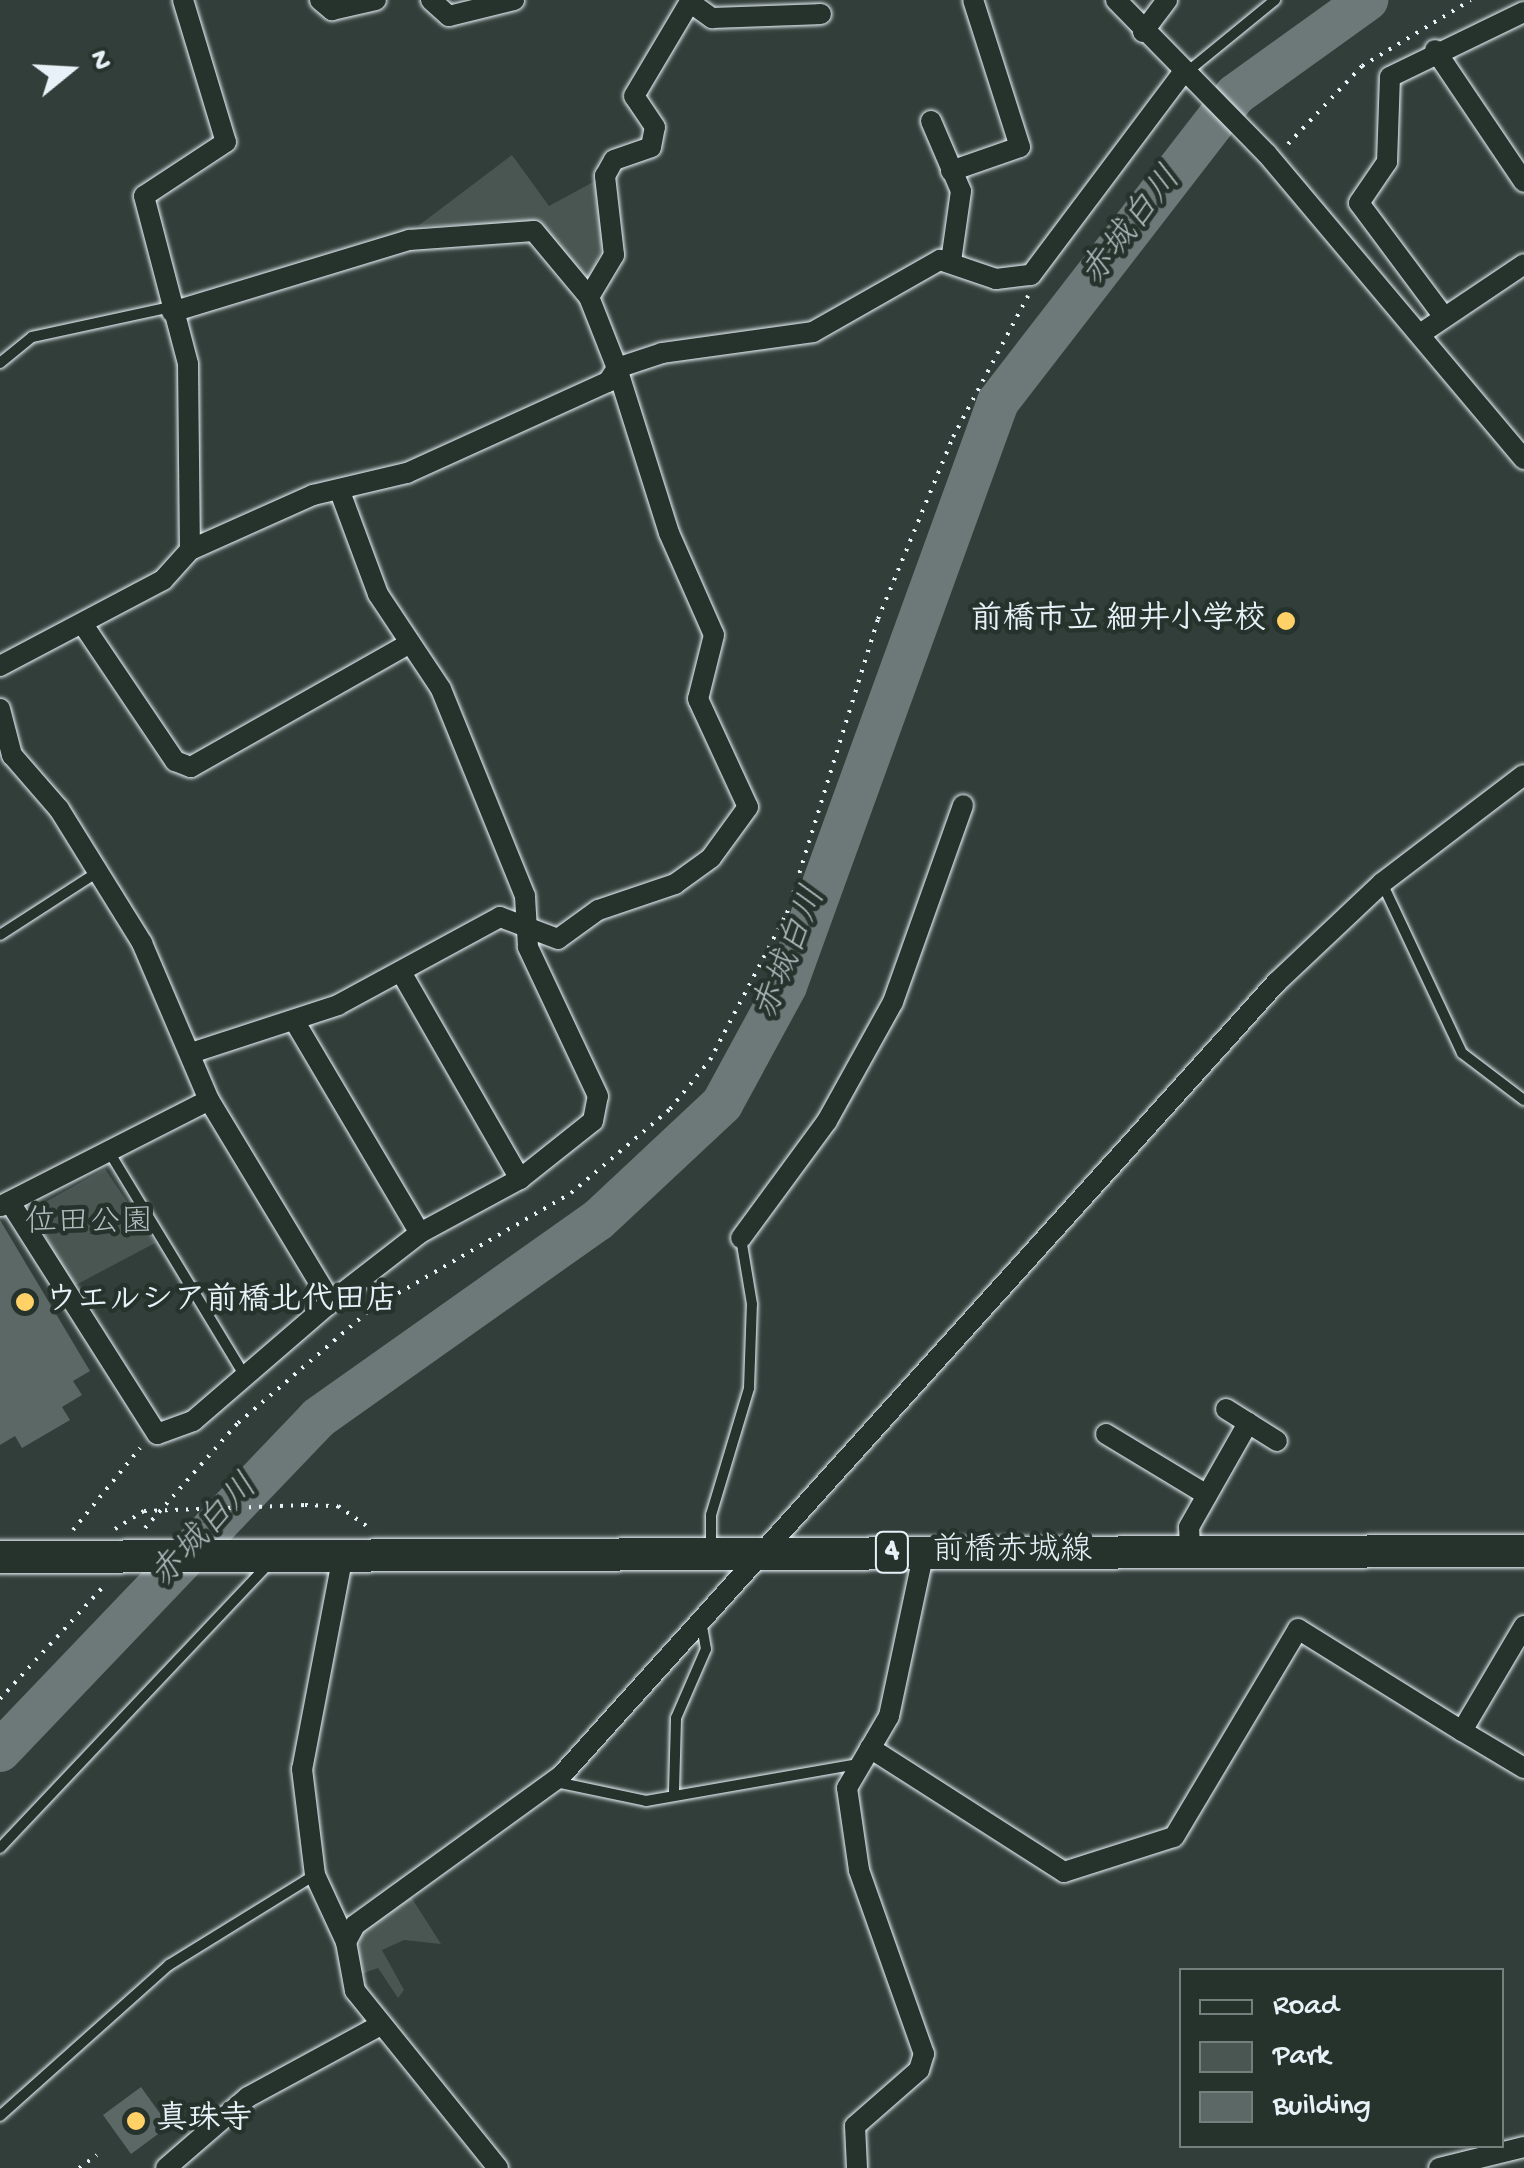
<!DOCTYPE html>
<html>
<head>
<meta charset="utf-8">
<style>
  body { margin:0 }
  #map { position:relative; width:1524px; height:2168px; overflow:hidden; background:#323e39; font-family:"Gochi Hand","Klee One",sans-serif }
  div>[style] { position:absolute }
  .green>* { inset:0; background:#495651 }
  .river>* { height:42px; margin:-21px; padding:0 21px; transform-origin:21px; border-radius:21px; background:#6d7978 }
  .building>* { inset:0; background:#5c6865 }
  .path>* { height:4px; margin-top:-2px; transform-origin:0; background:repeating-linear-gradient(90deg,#e8f1f8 0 2.5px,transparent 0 10.5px) }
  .roads { filter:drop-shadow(0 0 2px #e8f1f8) drop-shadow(0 0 2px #e8f1f8) }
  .lane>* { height:10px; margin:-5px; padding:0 5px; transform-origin:5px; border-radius:5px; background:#26332d }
  .street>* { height:20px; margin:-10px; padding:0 10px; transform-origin:10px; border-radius:10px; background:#26332d }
  .primary>* { height:32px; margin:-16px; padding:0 16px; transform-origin:16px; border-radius:16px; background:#26332d }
  .dots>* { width:28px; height:28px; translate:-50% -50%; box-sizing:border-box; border:5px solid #26332d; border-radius:50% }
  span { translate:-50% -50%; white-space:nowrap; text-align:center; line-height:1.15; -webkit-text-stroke:9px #26332d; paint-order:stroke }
  .shield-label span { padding:2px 8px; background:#26332d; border:2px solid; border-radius:8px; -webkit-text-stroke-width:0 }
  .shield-label { font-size:30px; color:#e8f1f8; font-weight:700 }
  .poi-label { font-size:32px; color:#e8f1f8; font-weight:700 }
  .right { translate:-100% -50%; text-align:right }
  .left { translate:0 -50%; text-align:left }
  .park-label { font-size:32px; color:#b0bbbe }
  .street-label { font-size:32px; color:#e8f1f8 }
  .water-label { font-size:35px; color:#b1bbbe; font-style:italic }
  .legend { position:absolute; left:1179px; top:1968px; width:325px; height:180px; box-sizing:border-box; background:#26332d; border:2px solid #747f7e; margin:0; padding:12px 18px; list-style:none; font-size:30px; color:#e8f1f8 }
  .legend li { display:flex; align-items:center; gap:20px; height:50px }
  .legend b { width:50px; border:2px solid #747f7e }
  .north { position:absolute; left:20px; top:20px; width:100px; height:100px; -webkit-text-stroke:8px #26332d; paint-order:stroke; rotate:72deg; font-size:28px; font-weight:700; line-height:40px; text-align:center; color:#e8f1f8 }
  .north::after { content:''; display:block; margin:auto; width:35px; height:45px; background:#e8f1f8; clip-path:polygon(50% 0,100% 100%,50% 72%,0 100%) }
</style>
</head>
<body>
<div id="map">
  <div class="green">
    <i style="clip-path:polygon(512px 155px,549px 206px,595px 181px,606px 237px,586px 289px,535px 223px,418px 226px)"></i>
    <i style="clip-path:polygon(105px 1169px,155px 1243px,72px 1287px,31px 1210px)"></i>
    <i style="clip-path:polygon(406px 1889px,441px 1944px,404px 1940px,382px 1950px,404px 1990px,398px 1998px,378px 1968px,358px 1975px,357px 1958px,363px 1926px)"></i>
  </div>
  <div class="river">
    <i style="left:0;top:1751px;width:460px;rotate:-46.3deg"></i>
    <i style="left:318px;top:1418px;width:343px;rotate:-35.3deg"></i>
    <i style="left:598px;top:1220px;width:170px;rotate:-43.1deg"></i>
    <i style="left:722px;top:1104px;width:134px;rotate:-61.5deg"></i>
    <i style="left:786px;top:986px;width:621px;rotate:-70.05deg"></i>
    <i style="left:998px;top:402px;width:388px;rotate:-52.3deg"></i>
    <i style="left:1235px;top:95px;width:163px;rotate:-35.7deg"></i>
  </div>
  <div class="building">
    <i style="clip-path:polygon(0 1220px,90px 1371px,73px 1381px,82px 1395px,62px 1407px,70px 1420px,22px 1448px,15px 1436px,0 1445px)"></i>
    <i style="clip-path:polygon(141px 2087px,169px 2126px,131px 2154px,103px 2115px)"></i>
  </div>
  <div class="path">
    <i style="left:1288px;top:144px;width:108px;rotate:-46.5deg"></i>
    <i style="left:1362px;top:66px;width:127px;rotate:-31.2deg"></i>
    <i style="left:145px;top:1528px;width:140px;rotate:-48.5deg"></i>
    <i style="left:238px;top:1423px;width:175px;rotate:-40.6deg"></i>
    <i style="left:371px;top:1309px;width:231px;rotate:-30.1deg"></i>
    <i style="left:571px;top:1193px;width:130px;rotate:-40.3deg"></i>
    <i style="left:670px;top:1109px;width:63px;rotate:-50.8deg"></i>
    <i style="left:710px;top:1060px;width:166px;rotate:-62.4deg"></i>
    <i style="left:787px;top:913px;width:308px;rotate:-72.8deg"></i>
    <i style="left:878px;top:619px;width:197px;rotate:-67.6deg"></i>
    <i style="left:953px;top:437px;width:160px;rotate:-62deg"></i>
    <i style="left:115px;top:1529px;width:34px;rotate:-32deg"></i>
    <i style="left:144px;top:1511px;width:161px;rotate:-2.1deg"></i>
    <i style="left:305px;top:1505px;width:33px;rotate:2deg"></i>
    <i style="left:338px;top:1506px;width:37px;rotate:35deg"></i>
    <i style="left:73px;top:1530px;width:106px;rotate:-50.7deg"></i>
    <i style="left:0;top:1699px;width:155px;rotate:-47.4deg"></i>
    <i style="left:79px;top:2168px;width:22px;rotate:-36deg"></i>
  </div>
  <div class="roads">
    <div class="lane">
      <i style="left:1187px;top:72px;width:114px;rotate:-39.3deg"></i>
      <i style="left:0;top:363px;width:41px;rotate:-39.1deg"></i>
      <i style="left:32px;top:337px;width:142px;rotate:-12.2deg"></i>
      <i style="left:1382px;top:883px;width:188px;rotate:64.8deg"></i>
      <i style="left:1462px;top:1053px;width:78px;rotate:37.2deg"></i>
      <i style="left:0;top:935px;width:111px;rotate:-32.8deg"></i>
      <i style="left:108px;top:1150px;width:264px;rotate:58.8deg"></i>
      <i style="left:711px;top:1547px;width:32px;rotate:-90deg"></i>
      <i style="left:711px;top:1515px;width:133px;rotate:-73.3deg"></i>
      <i style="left:749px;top:1388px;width:84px;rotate:-88deg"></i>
      <i style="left:752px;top:1304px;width:67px;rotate:-99.5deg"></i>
      <i style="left:556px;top:1782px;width:92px;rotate:11.9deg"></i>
      <i style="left:646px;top:1801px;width:210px;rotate:-9.9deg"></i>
      <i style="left:674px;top:1791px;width:73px;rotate:-88.4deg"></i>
      <i style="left:676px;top:1718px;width:75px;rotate:-66.5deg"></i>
      <i style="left:706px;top:1649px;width:28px;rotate:-100deg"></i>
      <i style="left:0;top:1848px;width:393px;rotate:-46.6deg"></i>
      <i style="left:0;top:2116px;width:227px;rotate:-41.8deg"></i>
      <i style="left:169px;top:1965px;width:172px;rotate:-31.7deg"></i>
    </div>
    <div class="street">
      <i style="left:183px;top:0;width:148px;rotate:73.2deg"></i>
      <i style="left:226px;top:142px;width:98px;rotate:146.6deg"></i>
      <i style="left:144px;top:196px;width:174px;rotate:75.3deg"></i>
      <i style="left:188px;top:364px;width:186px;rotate:89.4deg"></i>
      <i style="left:320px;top:0;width:16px;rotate:40deg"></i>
      <i style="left:332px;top:10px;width:45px;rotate:-12.8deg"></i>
      <i style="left:431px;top:0;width:24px;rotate:42deg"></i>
      <i style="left:449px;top:16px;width:67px;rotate:-13.8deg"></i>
      <i style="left:1116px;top:0;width:216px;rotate:45.6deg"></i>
      <i style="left:1267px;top:154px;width:399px;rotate:49.9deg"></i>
      <i style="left:691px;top:3px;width:26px;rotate:36deg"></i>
      <i style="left:712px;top:18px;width:109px;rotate:-2.1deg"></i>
      <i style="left:1143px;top:32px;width:40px;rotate:-53deg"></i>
      <i style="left:1435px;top:50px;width:159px;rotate:56deg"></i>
      <i style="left:931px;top:121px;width:76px;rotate:66.8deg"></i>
      <i style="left:961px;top:191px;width:71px;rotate:98.1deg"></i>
      <i style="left:951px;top:171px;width:73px;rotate:-19.2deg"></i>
      <i style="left:1020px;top:147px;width:154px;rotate:-107.7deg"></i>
      <i style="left:589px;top:297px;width:49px;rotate:-59.2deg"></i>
      <i style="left:614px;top:255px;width:80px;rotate:-96.5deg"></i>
      <i style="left:605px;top:176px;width:18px;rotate:-61deg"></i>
      <i style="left:614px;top:160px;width:39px;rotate:-19deg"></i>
      <i style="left:651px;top:147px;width:20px;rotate:-79deg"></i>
      <i style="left:655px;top:127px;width:37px;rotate:-124deg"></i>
      <i style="left:634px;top:96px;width:112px;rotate:-59.3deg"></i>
      <i style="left:172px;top:312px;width:248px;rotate:-16.9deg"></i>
      <i style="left:409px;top:240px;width:125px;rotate:-4.1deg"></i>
      <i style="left:534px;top:231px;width:86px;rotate:50.2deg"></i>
      <i style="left:589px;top:297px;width:76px;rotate:68.5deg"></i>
      <i style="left:617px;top:368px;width:173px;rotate:72.5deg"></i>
      <i style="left:669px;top:533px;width:111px;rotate:66.2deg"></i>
      <i style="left:714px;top:635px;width:66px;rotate:104deg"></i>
      <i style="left:698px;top:699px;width:119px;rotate:65.2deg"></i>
      <i style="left:748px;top:807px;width:63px;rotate:126deg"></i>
      <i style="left:711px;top:858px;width:44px;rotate:144.2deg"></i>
      <i style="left:675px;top:884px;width:81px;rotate:161.3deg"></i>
      <i style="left:598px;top:910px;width:49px;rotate:144.1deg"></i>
      <i style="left:558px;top:939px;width:62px;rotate:-159.2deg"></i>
      <i style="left:500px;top:917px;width:184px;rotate:151.5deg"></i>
      <i style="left:338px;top:1005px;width:155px;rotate:161.9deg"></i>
      <i style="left:1444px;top:317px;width:142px;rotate:-126.7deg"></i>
      <i style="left:1359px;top:203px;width:50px;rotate:-55.7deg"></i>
      <i style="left:1387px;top:162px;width:85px;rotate:-88deg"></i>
      <i style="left:1390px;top:77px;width:149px;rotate:-25.9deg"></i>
      <i style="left:1420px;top:334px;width:125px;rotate:-33.9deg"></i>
      <i style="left:84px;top:626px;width:163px;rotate:56deg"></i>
      <i style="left:175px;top:761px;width:17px;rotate:21deg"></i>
      <i style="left:191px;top:767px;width:246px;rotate:-29.5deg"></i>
      <i style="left:0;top:666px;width:184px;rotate:-27.8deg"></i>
      <i style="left:163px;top:580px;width:40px;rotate:-48deg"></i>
      <i style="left:190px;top:550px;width:135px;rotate:-24.1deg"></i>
      <i style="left:313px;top:495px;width:97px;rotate:-13.2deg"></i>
      <i style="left:407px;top:473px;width:221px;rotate:-24.4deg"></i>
      <i style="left:608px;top:382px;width:17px;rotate:-57deg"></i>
      <i style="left:617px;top:368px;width:47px;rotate:-18.4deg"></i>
      <i style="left:662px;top:353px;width:152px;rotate:-7.9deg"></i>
      <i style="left:813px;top:332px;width:146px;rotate:-29.6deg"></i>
      <i style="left:940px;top:260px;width:59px;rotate:18.7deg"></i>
      <i style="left:996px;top:279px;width:35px;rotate:-7deg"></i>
      <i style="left:1031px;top:275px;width:250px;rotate:-53.1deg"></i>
      <i style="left:0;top:709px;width:48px;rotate:75.4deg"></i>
      <i style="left:12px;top:755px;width:72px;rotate:49deg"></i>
      <i style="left:59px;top:809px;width:158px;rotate:58.2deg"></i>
      <i style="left:142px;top:943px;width:171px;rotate:66.9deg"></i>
      <i style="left:209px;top:1100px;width:236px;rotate:58.9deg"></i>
      <i style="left:331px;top:1302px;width:182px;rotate:139.2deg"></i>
      <i style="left:193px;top:1421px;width:38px;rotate:160deg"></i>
      <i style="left:157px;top:1434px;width:275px;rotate:-122.4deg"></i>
      <i style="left:401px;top:972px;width:239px;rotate:60.1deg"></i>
      <i style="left:295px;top:1022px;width:245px;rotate:59.4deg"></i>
      <i style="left:1px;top:1206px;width:233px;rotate:-27deg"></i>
      <i style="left:741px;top:1238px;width:145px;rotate:-53.7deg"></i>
      <i style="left:827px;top:1121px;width:136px;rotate:-61deg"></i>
      <i style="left:893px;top:1002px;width:209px;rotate:-70.4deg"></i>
      <i style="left:331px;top:1302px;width:113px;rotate:-37.8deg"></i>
      <i style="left:420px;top:1233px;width:114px;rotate:-28.4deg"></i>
      <i style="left:520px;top:1179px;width:93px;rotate:-38.5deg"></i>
      <i style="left:593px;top:1121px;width:25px;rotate:-79deg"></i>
      <i style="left:598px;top:1096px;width:165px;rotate:-115.2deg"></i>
      <i style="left:528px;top:947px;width:51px;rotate:-93.4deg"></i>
      <i style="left:525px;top:896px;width:223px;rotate:-112.1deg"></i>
      <i style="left:441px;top:689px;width:114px;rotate:-123.6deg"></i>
      <i style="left:378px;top:594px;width:109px;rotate:-110.4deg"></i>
      <i style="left:1226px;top:1409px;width:60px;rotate:32.1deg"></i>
      <i style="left:1106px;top:1434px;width:118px;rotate:31.1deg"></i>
      <i style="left:1190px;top:1552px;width:25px;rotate:-92deg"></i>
      <i style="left:1189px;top:1527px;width:120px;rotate:-60.4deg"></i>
      <i style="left:343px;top:1555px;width:218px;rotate:100.8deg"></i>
      <i style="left:302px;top:1769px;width:107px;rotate:83deg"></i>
      <i style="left:315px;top:1875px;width:74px;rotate:65.2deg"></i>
      <i style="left:1524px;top:1626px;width:122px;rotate:120.6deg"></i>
      <i style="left:1462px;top:1731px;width:72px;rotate:30.8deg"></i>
      <i style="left:870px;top:1748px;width:230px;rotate:32.6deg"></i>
      <i style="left:1064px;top:1872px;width:115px;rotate:-17.7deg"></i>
      <i style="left:1174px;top:1837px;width:242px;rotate:-59.2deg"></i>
      <i style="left:1298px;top:1629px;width:193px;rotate:31.9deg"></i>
      <i style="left:166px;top:2168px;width:108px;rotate:-40.9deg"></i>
      <i style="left:248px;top:2097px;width:149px;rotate:-28.5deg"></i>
      <i style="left:498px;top:2168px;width:228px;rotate:-128.9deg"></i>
      <i style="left:355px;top:1991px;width:50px;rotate:-100.4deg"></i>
      <i style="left:346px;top:1942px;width:19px;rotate:-62deg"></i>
      <i style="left:355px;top:1925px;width:254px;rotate:-35.9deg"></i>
      <i style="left:561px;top:1776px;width:1069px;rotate:-47.96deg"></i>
      <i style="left:1277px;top:982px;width:144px;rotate:-43.3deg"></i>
      <i style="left:1382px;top:883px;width:178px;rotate:-37.3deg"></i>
      <i style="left:857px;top:2168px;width:42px;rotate:-92.7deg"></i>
      <i style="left:855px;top:2126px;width:85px;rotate:-41.2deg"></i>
      <i style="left:919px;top:2070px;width:17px;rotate:-73deg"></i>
      <i style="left:924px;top:2054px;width:195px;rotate:-109.5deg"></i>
      <i style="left:859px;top:1870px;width:83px;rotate:-98.3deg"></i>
      <i style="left:847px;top:1788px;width:83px;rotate:-59.7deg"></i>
      <i style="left:889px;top:1716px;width:168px;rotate:-78deg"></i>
      <i style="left:1439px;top:2168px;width:88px;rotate:-13.9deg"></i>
    </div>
    <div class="primary">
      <i style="left:0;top:1557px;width:1524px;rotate:-0.23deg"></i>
    </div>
  </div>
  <div class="dots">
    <i style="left:1286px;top:621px;background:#ffd166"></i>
    <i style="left:25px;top:1302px;background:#ffd166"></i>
    <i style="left:136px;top:2121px;background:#ffd166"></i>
  </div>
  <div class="shield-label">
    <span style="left:892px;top:1552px">4</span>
  </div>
  <div class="poi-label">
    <span class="right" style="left:1266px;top:621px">前橋市立 細井小学校</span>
    <span class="left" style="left:45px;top:1302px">ウエルシア前橋北代田店</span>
    <span class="left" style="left:156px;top:2121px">真珠寺</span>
  </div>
  <div class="park-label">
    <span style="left:89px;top:1224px">位田公園</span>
  </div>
  <div class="street-label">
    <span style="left:1012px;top:1552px">前橋赤城線</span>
  </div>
  <div class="water-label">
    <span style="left:1133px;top:228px;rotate:-52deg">赤城白川</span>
    <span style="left:792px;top:954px;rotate:-68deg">赤城白川</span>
    <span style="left:206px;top:1533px;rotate:-47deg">赤城白川</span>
  </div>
  <ul class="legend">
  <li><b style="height:12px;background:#26332d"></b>Road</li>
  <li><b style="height:28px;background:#495651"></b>Park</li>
  <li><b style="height:28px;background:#5c6865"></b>Building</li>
  </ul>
  <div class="north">N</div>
</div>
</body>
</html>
